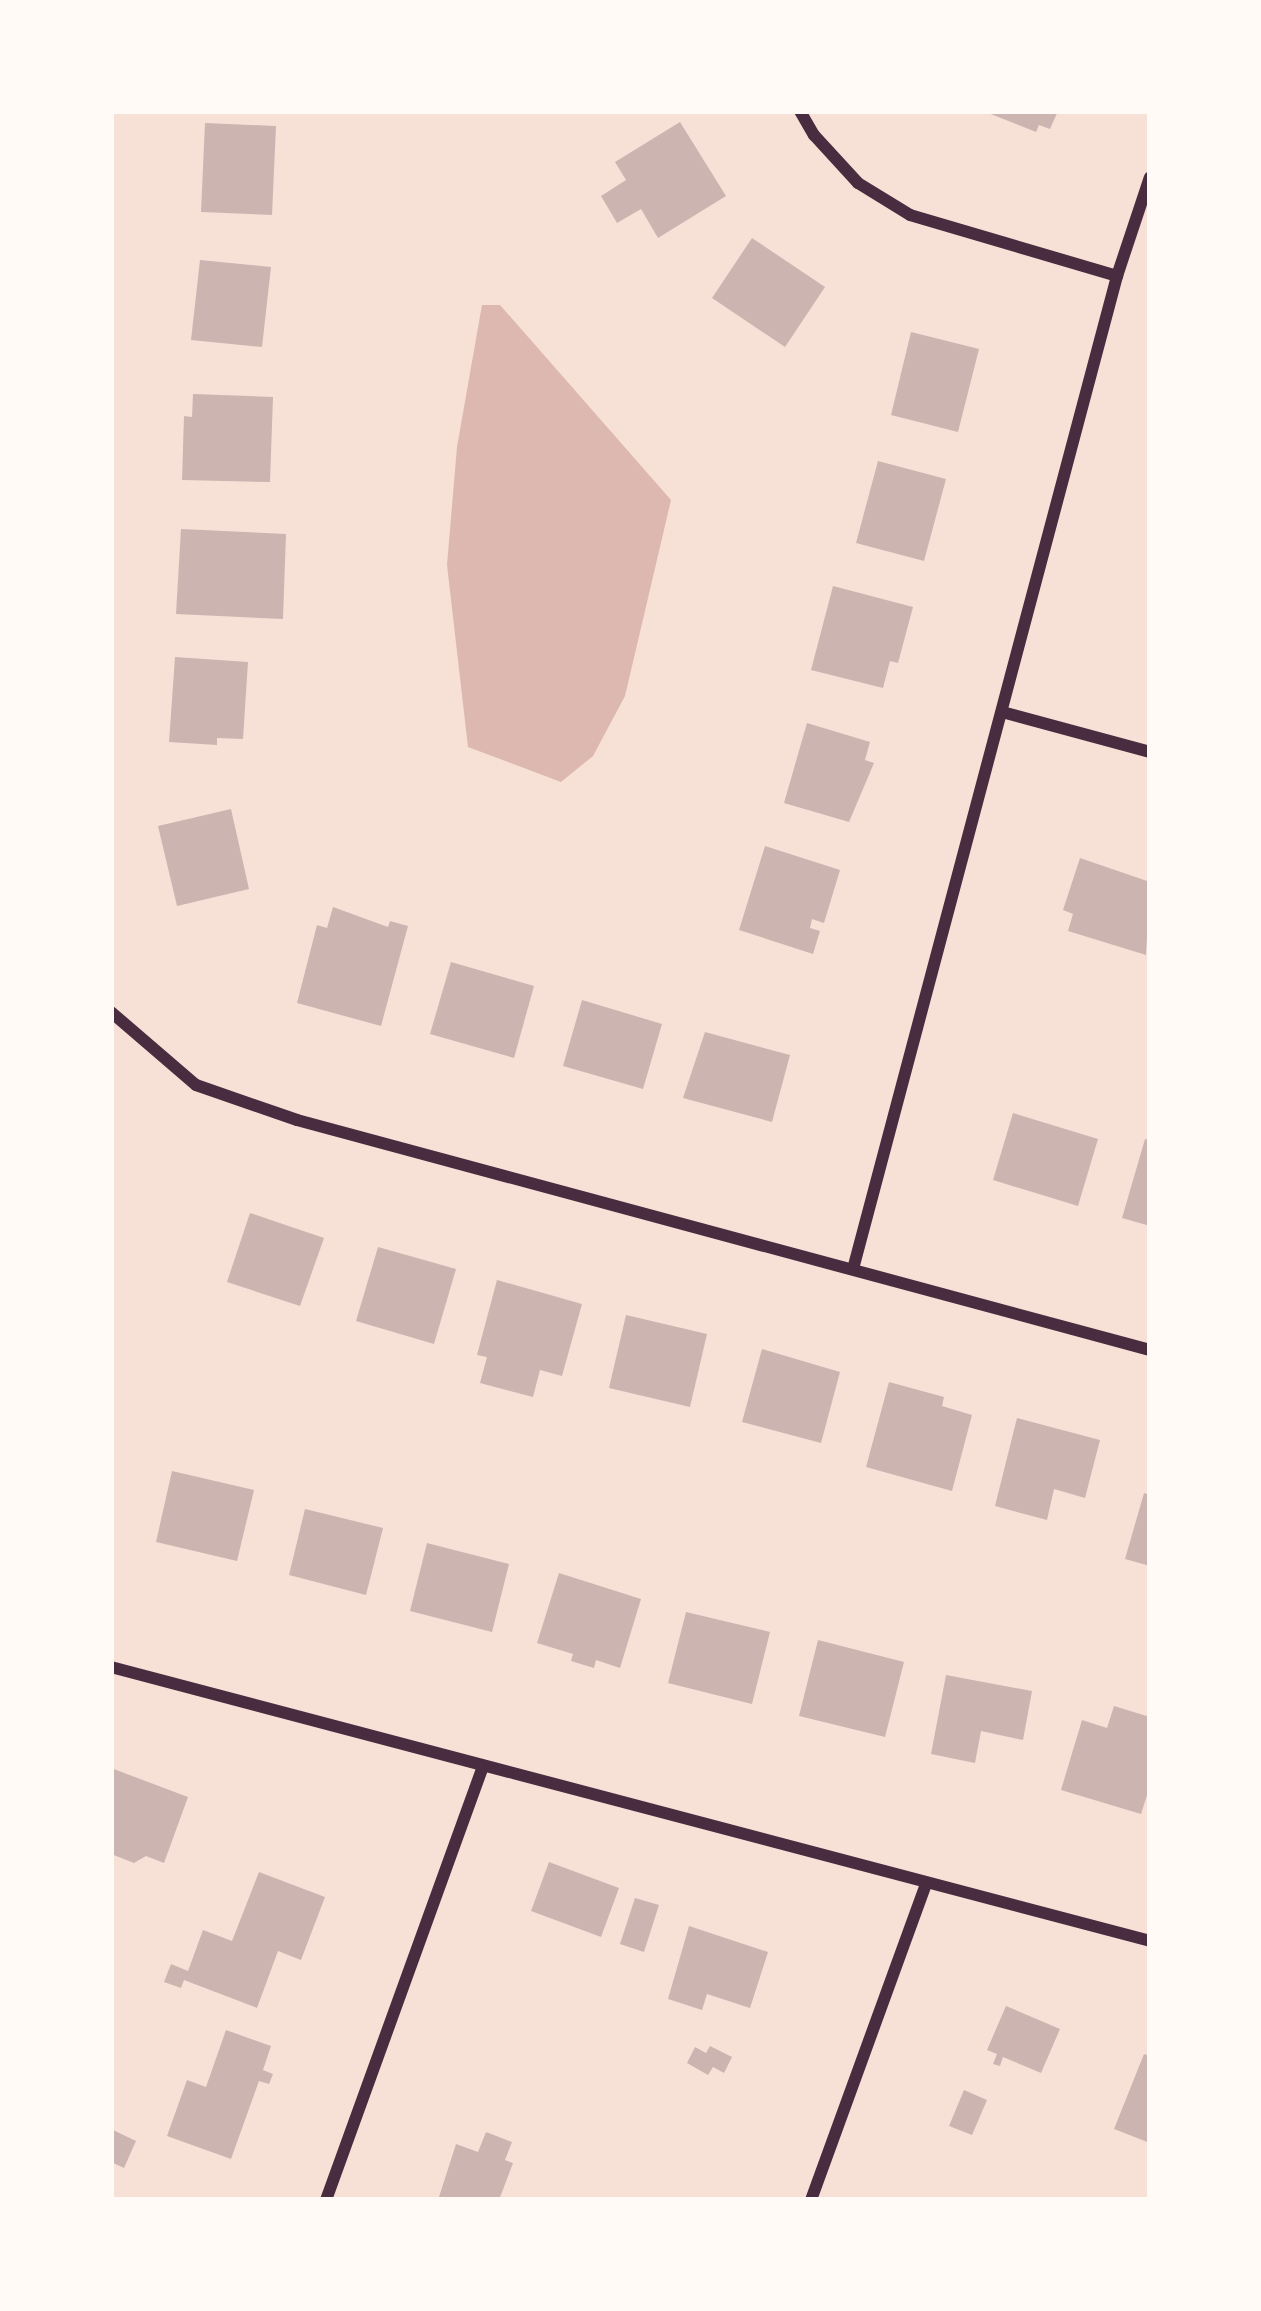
<!DOCTYPE html>
<html>
<head>
<meta charset="utf-8">
<style>
  body { margin:0 }
  #map { position:relative; width:1261px; height:2311px; overflow:hidden; background:#f7e1d7; font-family:Mulish,sans-serif }
  div>[style] { position:absolute }
  .water>* { inset:0; background:#dcb8b0 }
  .building>* { inset:0; background:#ccb4b1 }
  .minor>* { height:12px; margin:-6px; padding:0 6px; transform-origin:6px; border-radius:6px; background:#4a2c40 }
  span { translate:-50% -50%; white-space:nowrap; text-align:center; line-height:1.15; -webkit-text-stroke:9px #fffaf5; paint-order:stroke }
  .frame { position:absolute; inset:0; border:114px solid #fffaf5; pointer-events:none }
</style>
</head>
<body>
<div id="map">
  <div class="water">
    <i style="clip-path:polygon(482px 305px,500px 305px,671px 500px,625px 696px,593px 756px,561px 782px,468px 747px,447px 565px,457px 447px)"></i>
  </div>
  <div class="building">
    <i style="clip-path:polygon(983px 111px,1058px 111px,1050px 129px,1039px 125px,1036px 132px)"></i>
    <i style="clip-path:polygon(680px 122px,726px 196px,658px 238px,641px 209px,617px 223px,601px 196px,626px 180px,615px 162px)"></i>
    <i style="clip-path:polygon(205px 123px,276px 126px,272px 215px,201px 212px)"></i>
    <i style="clip-path:polygon(752px 238px,825px 287px,785px 347px,712px 298px)"></i>
    <i style="clip-path:polygon(200px 260px,271px 267px,262px 347px,191px 340px)"></i>
    <i style="clip-path:polygon(911px 332px,979px 349px,958px 432px,891px 415px)"></i>
    <i style="clip-path:polygon(193px 394px,273px 397px,270px 482px,182px 480px,184px 416px,192px 417px)"></i>
    <i style="clip-path:polygon(878px 461px,946px 479px,924px 561px,856px 543px)"></i>
    <i style="clip-path:polygon(181px 529px,286px 534px,283px 619px,176px 614px)"></i>
    <i style="clip-path:polygon(833px 586px,913px 607px,898px 663px,890px 661px,883px 688px,811px 670px)"></i>
    <i style="clip-path:polygon(175px 657px,248px 662px,243px 739px,217px 738px,217px 745px,169px 742px)"></i>
    <i style="clip-path:polygon(807px 723px,870px 742px,865px 760px,874px 763px,849px 822px,784px 803px)"></i>
    <i style="clip-path:polygon(231px 809px,249px 889px,177px 906px,158px 826px)"></i>
    <i style="clip-path:polygon(765px 846px,840px 870px,824px 923px,812px 919px,810px 928px,820px 931px,813px 954px,739px 930px)"></i>
    <i style="clip-path:polygon(1080px 858px,1150px 882px,1146px 955px,1068px 931px,1073px 914px,1063px 910px)"></i>
    <i style="clip-path:polygon(333px 907px,388px 927px,390px 921px,408px 926px,381px 1026px,297px 1003px,317px 925px,327px 928px)"></i>
    <i style="clip-path:polygon(451px 962px,534px 986px,514px 1058px,430px 1034px)"></i>
    <i style="clip-path:polygon(582px 1000px,662px 1024px,643px 1089px,563px 1066px)"></i>
    <i style="clip-path:polygon(705px 1032px,790px 1055px,772px 1122px,683px 1098px)"></i>
    <i style="clip-path:polygon(1013px 1113px,1098px 1139px,1078px 1206px,993px 1180px)"></i>
    <i style="clip-path:polygon(1145px 1139px,1150px 1140px,1150px 1226px,1122px 1218px)"></i>
    <i style="clip-path:polygon(250px 1213px,324px 1238px,300px 1306px,227px 1282px)"></i>
    <i style="clip-path:polygon(378px 1247px,456px 1269px,434px 1344px,356px 1321px)"></i>
    <i style="clip-path:polygon(497px 1280px,582px 1304px,562px 1376px,540px 1370px,533px 1397px,480px 1383px,487px 1357px,477px 1355px)"></i>
    <i style="clip-path:polygon(626px 1315px,707px 1334px,690px 1407px,609px 1388px)"></i>
    <i style="clip-path:polygon(762px 1349px,840px 1372px,821px 1443px,742px 1422px)"></i>
    <i style="clip-path:polygon(889px 1382px,944px 1397px,942px 1406px,972px 1415px,952px 1491px,866px 1467px)"></i>
    <i style="clip-path:polygon(1017px 1418px,1100px 1440px,1085px 1498px,1054px 1489px,1047px 1520px,995px 1506px)"></i>
    <i style="clip-path:polygon(172px 1471px,254px 1490px,237px 1561px,156px 1542px)"></i>
    <i style="clip-path:polygon(1144px 1493px,1150px 1495px,1150px 1566px,1125px 1559px)"></i>
    <i style="clip-path:polygon(305px 1509px,383px 1528px,366px 1595px,289px 1575px)"></i>
    <i style="clip-path:polygon(427px 1543px,509px 1564px,492px 1632px,410px 1611px)"></i>
    <i style="clip-path:polygon(559px 1573px,641px 1599px,620px 1668px,596px 1660px,594px 1668px,571px 1661px,573px 1654px,537px 1643px)"></i>
    <i style="clip-path:polygon(686px 1612px,770px 1632px,752px 1704px,668px 1683px)"></i>
    <i style="clip-path:polygon(818px 1640px,904px 1662px,885px 1737px,799px 1716px)"></i>
    <i style="clip-path:polygon(946px 1675px,1032px 1691px,1023px 1740px,981px 1731px,975px 1763px,931px 1754px)"></i>
    <i style="clip-path:polygon(1114px 1706px,1150px 1717px,1150px 1786px,1141px 1814px,1061px 1790px,1082px 1720px,1107px 1728px)"></i>
    <i style="clip-path:polygon(111px 1768px,188px 1797px,164px 1863px,146px 1856px,134px 1863px,111px 1854px)"></i>
    <i style="clip-path:polygon(549px 1862px,619px 1888px,601px 1937px,531px 1911px)"></i>
    <i style="clip-path:polygon(259px 1872px,325px 1897px,301px 1960px,278px 1951px,257px 2008px,184px 1980px,181px 1988px,164px 1982px,171px 1964px,188px 1971px,203px 1930px,232px 1941px)"></i>
    <i style="clip-path:polygon(635px 1898px,659px 1905px,644px 1952px,620px 1944px)"></i>
    <i style="clip-path:polygon(689px 1926px,768px 1952px,750px 2008px,707px 1994px,702px 2010px,668px 1999px)"></i>
    <i style="clip-path:polygon(1006px 2006px,1060px 2029px,1041px 2073px,1003px 2057px,1000px 2066px,993px 2064px,997px 2054px,987px 2050px)"></i>
    <i style="clip-path:polygon(226px 2030px,271px 2046px,263px 2070px,273px 2074px,269px 2084px,259px 2081px,231px 2159px,167px 2136px,187px 2080px,206px 2087px)"></i>
    <i style="clip-path:polygon(710px 2046px,732px 2057px,724px 2073px,713px 2067px,708px 2075px,687px 2063px,695px 2047px,706px 2053px)"></i>
    <i style="clip-path:polygon(1144px 2054px,1150px 2056px,1150px 2143px,1114px 2129px)"></i>
    <i style="clip-path:polygon(964px 2090px,987px 2100px,972px 2135px,949px 2126px)"></i>
    <i style="clip-path:polygon(111px 2129px,136px 2141px,124px 2168px,111px 2162px)"></i>
    <i style="clip-path:polygon(486px 2132px,512px 2142px,505px 2160px,513px 2163px,499px 2200px,438px 2200px,456px 2144px,478px 2152px)"></i>
  </div>
  <div class="minor">
    <i style="left:800px;top:111px;width:28px;rotate:60deg"></i>
    <i style="left:814px;top:135px;width:65px;rotate:47.5deg"></i>
    <i style="left:858px;top:183px;width:61px;rotate:31.6deg"></i>
    <i style="left:910px;top:215px;width:216px;rotate:16.4deg"></i>
    <i style="left:1002px;top:712px;width:153px;rotate:15.1deg"></i>
    <i style="left:111px;top:1012px;width:112px;rotate:40.7deg"></i>
    <i style="left:196px;top:1085px;width:107px;rotate:19.1deg"></i>
    <i style="left:297px;top:1120px;width:883px;rotate:15.09deg"></i>
    <i style="left:853px;top:1269px;width:1027px;rotate:-75.11deg"></i>
    <i style="left:1117px;top:276px;width:104px;rotate:-71.6deg"></i>
    <i style="left:111px;top:1667px;width:1075px;rotate:14.77deg"></i>
    <i style="left:326px;top:2200px;width:462px;rotate:-70.1deg"></i>
    <i style="left:811px;top:2200px;width:336px;rotate:-70deg"></i>
  </div>
  <div class="frame"></div>
</div>
</body>
</html>
